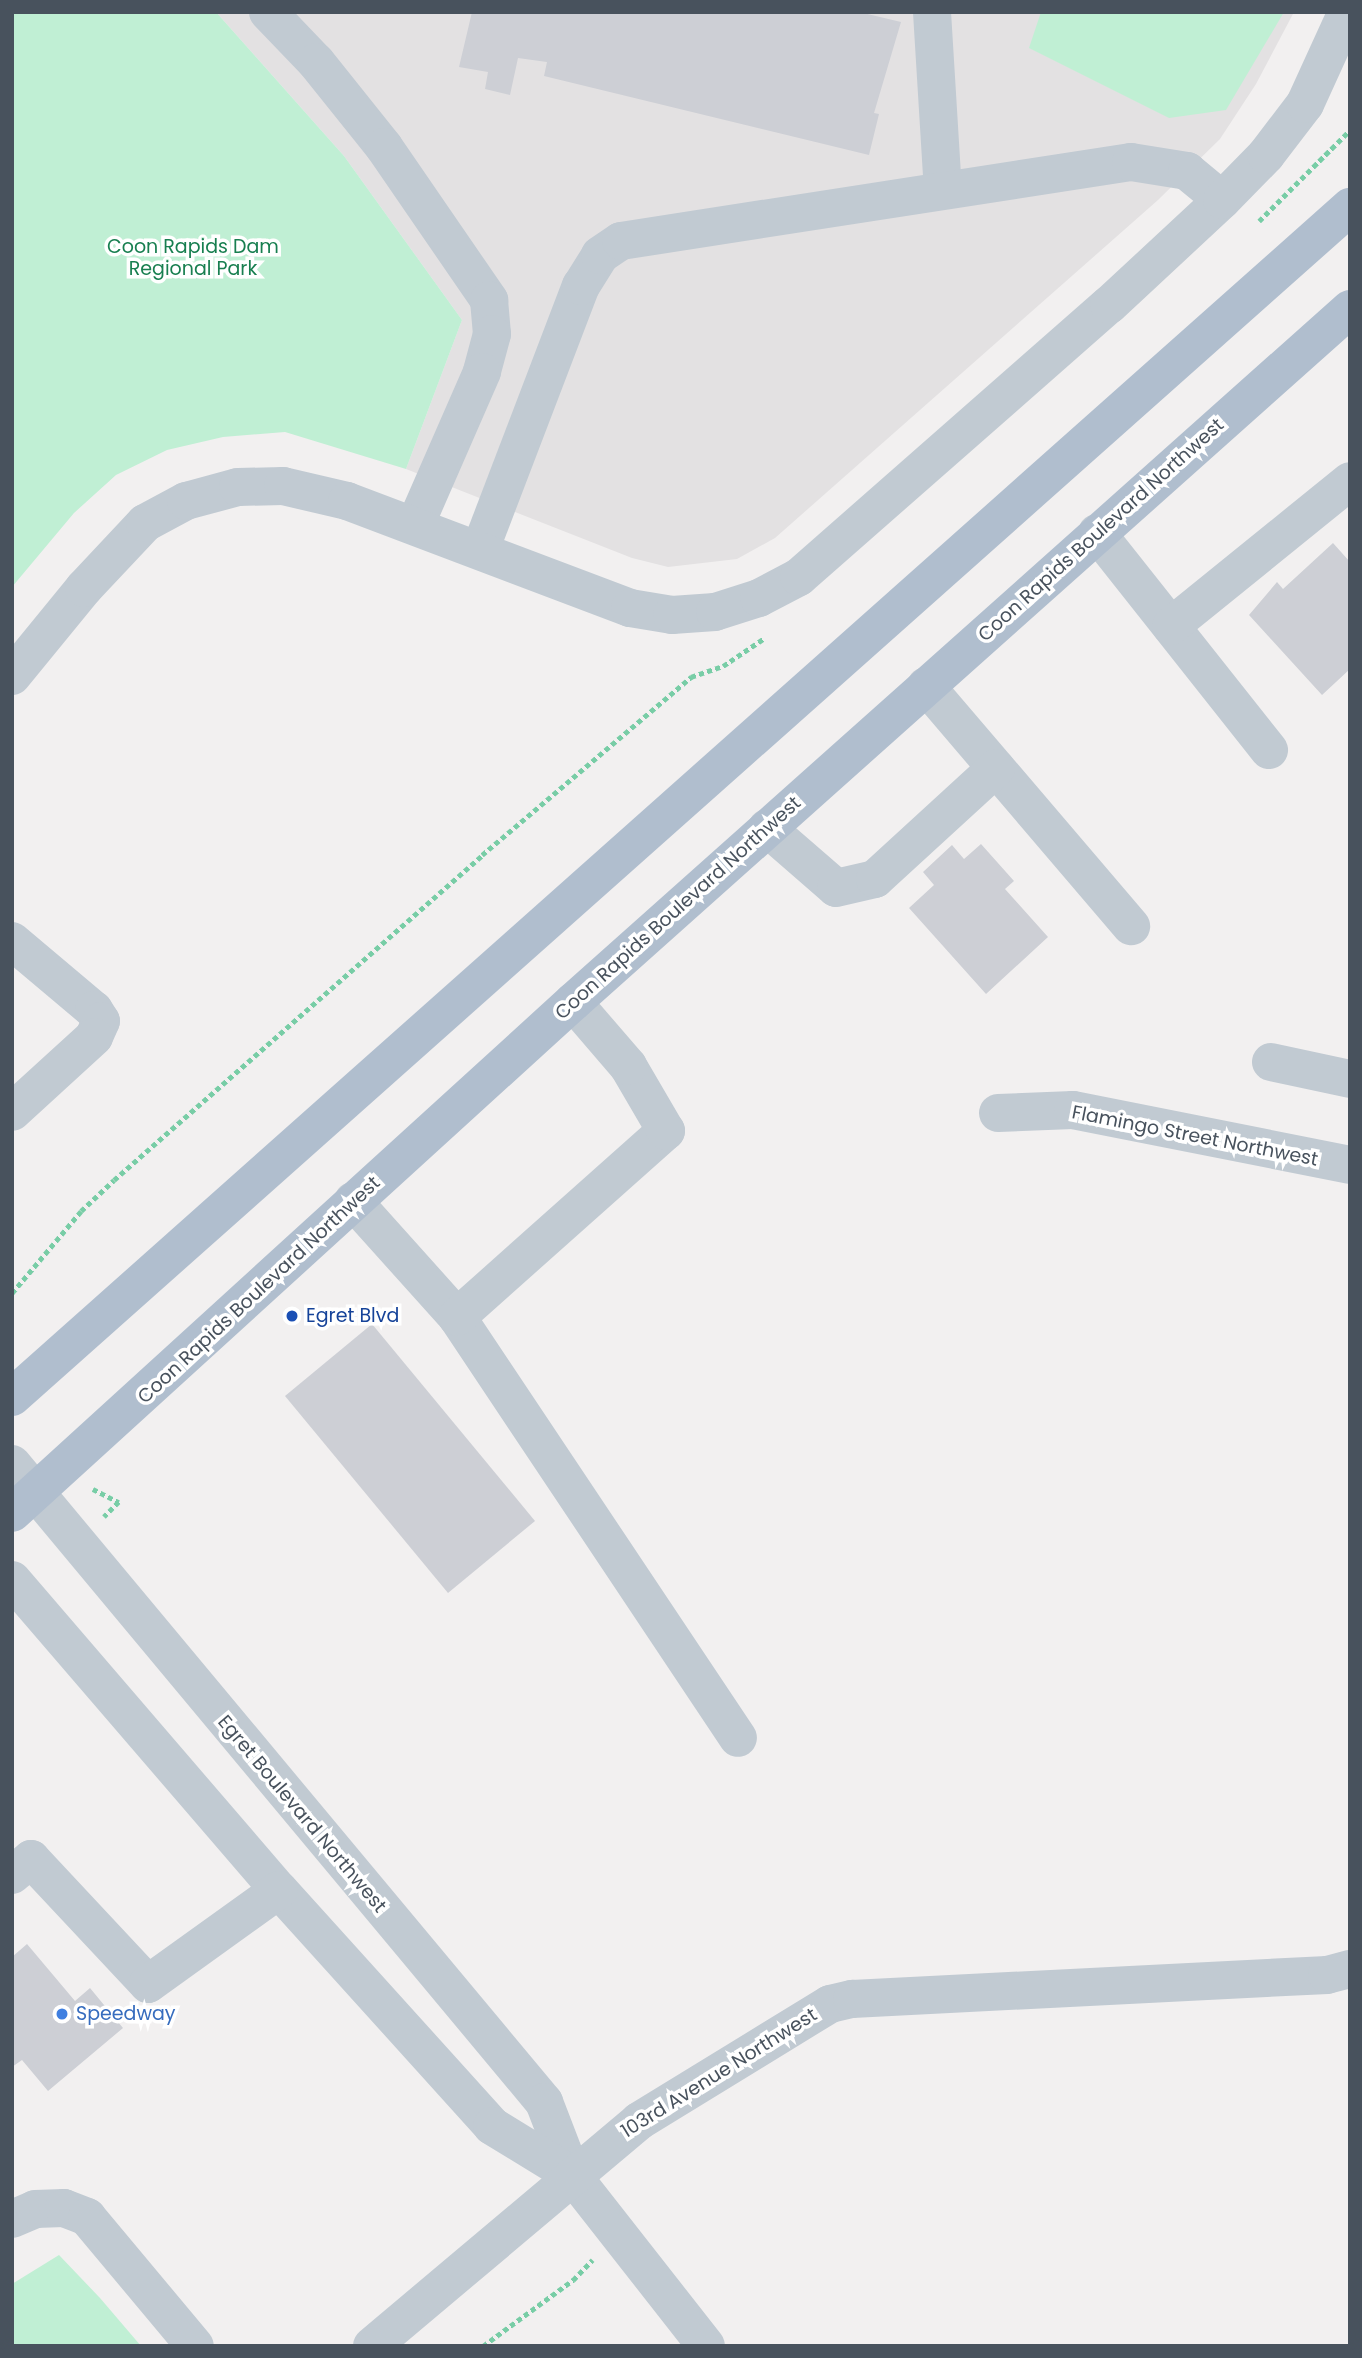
<!DOCTYPE html>
<html>
<head>
<meta charset="utf-8">
<style>
  body { margin:0 }
  #map { position:relative; width:1362px; height:2358px; overflow:hidden; background:#f2f0f0; font-family:Poppins,sans-serif }
  div>[style] { position:absolute }
  .education>* { inset:0; background:#e3e1e2 }
  .green>* { inset:0; background:#c0efd4 }
  .building>* { inset:0; background:#cdcfd5 }
  .path>* { height:4.5px; margin-top:-2.25px; transform-origin:0; background:repeating-linear-gradient(90deg,#78cda6 0 5px,transparent 0 8.5px) }
  .minor>* { height:38px; margin:-19px; padding:0 19px; transform-origin:19px; border-radius:19px; background:#c1cad2 }
  .major>* { height:38px; margin:-19px; padding:0 19px; transform-origin:19px; border-radius:19px; background:#b0bece }
  .dots>* { width:19px; height:19px; translate:-50% -50%; box-sizing:border-box; border:4px solid #fff; border-radius:50% }
  span { translate:-50% -50%; white-space:nowrap; text-align:center; line-height:1.15; -webkit-text-stroke:7px #fff; paint-order:stroke }
  .park-label { font-size:19px; color:#187f50 }
  .street-label { font-size:19px; color:#48525d }
  .transit-label { font-size:19px; color:#164399 }
  .left { translate:0 -50%; text-align:left }
  .shop-label { font-size:19px; color:#366cbe }
  .frame { position:absolute; inset:0; border:14px solid #48525d; pointer-events:none }
</style>
</head>
<body>
<div id="map">
  <div class="education">
    <i style="clip-path:polygon(216px 12px,1294px 12px,1256px 84px,1220px 139px,1158px 200px,775px 538px,737px 559px,668px 567px,632px 558px,406px 469px,462px 320px,344px 156px)"></i>
  </div>
  <div class="green">
    <i style="clip-path:polygon(12px 12px,216px 12px,344px 156px,462px 320px,406px 469px,285px 432px,223px 437px,167px 450px,116px 475px,74px 513px,12px 587px)"></i>
    <i style="clip-path:polygon(1041px 12px,1284px 12px,1226px 110px,1169px 118px,1029px 48px)"></i>
    <i style="clip-path:polygon(59px 2255px,100px 2298px,141px 2346px,12px 2346px,12px 2284px)"></i>
  </div>
  <div class="building">
    <i style="clip-path:polygon(472px 12px,859px 12px,901px 22px,874px 113px,879px 114px,869px 155px,544px 76px,547px 62px,518px 58px,510px 95px,485px 89px,488px 72px,459px 67px)"></i>
    <i style="clip-path:polygon(1333px 543px,1350px 562px,1350px 669px,1322px 695px,1249px 615px,1277px 582px,1283px 589px)"></i>
    <i style="clip-path:polygon(981px 844px,1014px 881px,1005px 889px,1048px 937px,986px 994px,909px 908px,934px 885px,923px 872px,952px 845px,964px 859px)"></i>
    <i style="clip-path:polygon(372px 1324px,535px 1521px,448px 1593px,285px 1396px)"></i>
    <i style="clip-path:polygon(27px 1944px,75px 2001px,90px 1988px,123px 2028px,48px 2091px,22px 2060px,12px 2067px,12px 1957px)"></i>
  </div>
  <div class="path">
    <i style="left:1259px;top:221px;width:129px;rotate:-45deg"></i>
    <i style="left:12px;top:1293px;width:107px;rotate:-49.9deg"></i>
    <i style="left:81px;top:1211px;width:45px;rotate:-43.2deg"></i>
    <i style="left:114px;top:1180px;width:491px;rotate:-41.4deg"></i>
    <i style="left:482px;top:855px;width:275px;rotate:-40.4deg"></i>
    <i style="left:691px;top:677px;width:34px;rotate:-19deg"></i>
    <i style="left:723px;top:666px;width:48px;rotate:-34deg"></i>
    <i style="left:93px;top:1489px;width:29px;rotate:27deg"></i>
    <i style="left:119px;top:1502px;width:21px;rotate:135deg"></i>
    <i style="left:483px;top:2346px;width:112px;rotate:-36.3deg"></i>
    <i style="left:573px;top:2280px;width:28px;rotate:-46deg"></i>
  </div>
  <div class="minor">
    <i style="left:268px;top:12px;width:69px;rotate:46.2deg"></i>
    <i style="left:316px;top:62px;width:109px;rotate:51.3deg"></i>
    <i style="left:384px;top:147px;width:186px;rotate:55.5deg"></i>
    <i style="left:489px;top:300px;width:34px;rotate:85deg"></i>
    <i style="left:492px;top:334px;width:39px;rotate:105deg"></i>
    <i style="left:482px;top:372px;width:167px;rotate:113.6deg"></i>
    <i style="left:932px;top:12px;width:178px;rotate:86.5deg"></i>
    <i style="left:1097px;top:533px;width:277px;rotate:51.6deg"></i>
    <i style="left:480px;top:550px;width:283px;rotate:-69.1deg"></i>
    <i style="left:581px;top:286px;width:36px;rotate:-58deg"></i>
    <i style="left:600px;top:255px;width:25px;rotate:-34deg"></i>
    <i style="left:621px;top:241px;width:516px;rotate:-8.81deg"></i>
    <i style="left:1131px;top:162px;width:57px;rotate:9.1deg"></i>
    <i style="left:1187px;top:171px;width:45px;rotate:39.6deg"></i>
    <i style="left:1171px;top:626px;width:230px;rotate:-39deg"></i>
    <i style="left:12px;top:676px;width:114px;rotate:-50.7deg"></i>
    <i style="left:84px;top:588px;width:89px;rotate:-46.8deg"></i>
    <i style="left:145px;top:523px;width:47px;rotate:-28.2deg"></i>
    <i style="left:186px;top:501px;width:54px;rotate:-15.1deg"></i>
    <i style="left:238px;top:487px;width:45px;rotate:-1.3deg"></i>
    <i style="left:283px;top:486px;width:66px;rotate:13.2deg"></i>
    <i style="left:347px;top:501px;width:303px;rotate:20.7deg"></i>
    <i style="left:630px;top:608px;width:43px;rotate:9.5deg"></i>
    <i style="left:672px;top:615px;width:43px;rotate:-4deg"></i>
    <i style="left:715px;top:612px;width:46px;rotate:-17.7deg"></i>
    <i style="left:759px;top:598px;width:45px;rotate:-27.7deg"></i>
    <i style="left:799px;top:577px;width:412px;rotate:-41.3deg"></i>
    <i style="left:1109px;top:305px;width:154px;rotate:-42.9deg"></i>
    <i style="left:1222px;top:200px;width:63px;rotate:-45.6deg"></i>
    <i style="left:1266px;top:155px;width:64px;rotate:-52.6deg"></i>
    <i style="left:1305px;top:104px;width:101px;rotate:-65.5deg"></i>
    <i style="left:926px;top:686px;width:316px;rotate:49.5deg"></i>
    <i style="left:767px;top:828px;width:91px;rotate:41deg"></i>
    <i style="left:836px;top:888px;width:40px;rotate:-13deg"></i>
    <i style="left:875px;top:879px;width:164px;rotate:-42.5deg"></i>
    <i style="left:12px;top:941px;width:107px;rotate:40.1deg"></i>
    <i style="left:94px;top:1010px;width:13px;rotate:58deg"></i>
    <i style="left:101px;top:1021px;width:17px;rotate:114deg"></i>
    <i style="left:94px;top:1037px;width:111px;rotate:137.6deg"></i>
    <i style="left:1271px;top:1062px;width:81px;rotate:12.1deg"></i>
    <i style="left:998px;top:1113px;width:75px;rotate:-2.3deg"></i>
    <i style="left:1073px;top:1110px;width:282px;rotate:11.2deg"></i>
    <i style="left:353px;top:1201px;width:156px;rotate:48.1deg"></i>
    <i style="left:457px;top:1317px;width:506px;rotate:56.28deg"></i>
    <i style="left:457px;top:1317px;width:280px;rotate:-41.7deg"></i>
    <i style="left:666px;top:1131px;width:75px;rotate:-120.3deg"></i>
    <i style="left:628px;top:1066px;width:84px;rotate:-130.7deg"></i>
    <i style="left:12px;top:1464px;width:831px;rotate:50.18deg"></i>
    <i style="left:544px;top:2102px;width:78px;rotate:69deg"></i>
    <i style="left:572px;top:2175px;width:217px;rotate:51.9deg"></i>
    <i style="left:12px;top:1580px;width:409px;rotate:49.3deg"></i>
    <i style="left:279px;top:1890px;width:318px;rotate:47.9deg"></i>
    <i style="left:492px;top:2126px;width:94px;rotate:31.5deg"></i>
    <i style="left:12px;top:1875px;width:25px;rotate:-40deg"></i>
    <i style="left:31px;top:1859px;width:171px;rotate:46.9deg"></i>
    <i style="left:148px;top:1984px;width:161px;rotate:-35.7deg"></i>
    <i style="left:12px;top:2219px;width:25px;rotate:-23deg"></i>
    <i style="left:35px;top:2209px;width:29px;rotate:-2deg"></i>
    <i style="left:64px;top:2208px;width:25px;rotate:21deg"></i>
    <i style="left:87px;top:2217px;width:168px;rotate:50.1deg"></i>
    <i style="left:372px;top:2346px;width:349px;rotate:-40.1deg"></i>
    <i style="left:639px;top:2121px;width:224px;rotate:-31.5deg"></i>
    <i style="left:830px;top:2004px;width:23px;rotate:-13deg"></i>
    <i style="left:852px;top:1999px;width:476px;rotate:-2.9deg"></i>
    <i style="left:1327px;top:1975px;width:24px;rotate:-15deg"></i>
  </div>
  <div class="major">
    <i style="left:12px;top:1397px;width:1791px;rotate:-41.65deg"></i>
    <i style="left:12px;top:1513px;width:759px;rotate:-42.33deg"></i>
    <i style="left:573px;top:1002px;width:1041px;rotate:-41.73deg"></i>
  </div>
  <div class="dots">
    <i style="left:292px;top:1316px;background:#1a4fb4"></i>
    <i style="left:62px;top:2014px;background:#3f7fe0"></i>
  </div>
  <div class="park-label">
    <span style="left:193px;top:258px">Coon Rapids Dam<br>Regional Park</span>
  </div>
  <div class="street-label">
    <span style="left:1101px;top:530px;rotate:-42deg">Coon Rapids Boulevard Northwest</span>
    <span style="left:678px;top:908px;rotate:-42deg">Coon Rapids Boulevard Northwest</span>
    <span style="left:1195px;top:1136px;rotate:11deg">Flamingo Street Northwest</span>
    <span style="left:259px;top:1290px;rotate:-43deg">Coon Rapids Boulevard Northwest</span>
    <span style="left:302px;top:1814px;rotate:50deg">Egret Boulevard Northwest</span>
    <span style="left:719px;top:2073px;rotate:-32deg">103rd Avenue Northwest</span>
  </div>
  <div class="transit-label">
    <span class="left" style="left:306px;top:1316px">Egret Blvd</span>
  </div>
  <div class="shop-label">
    <span class="left" style="left:76px;top:2014px">Speedway</span>
  </div>
  <div class="frame"></div>
</div>
</body>
</html>
